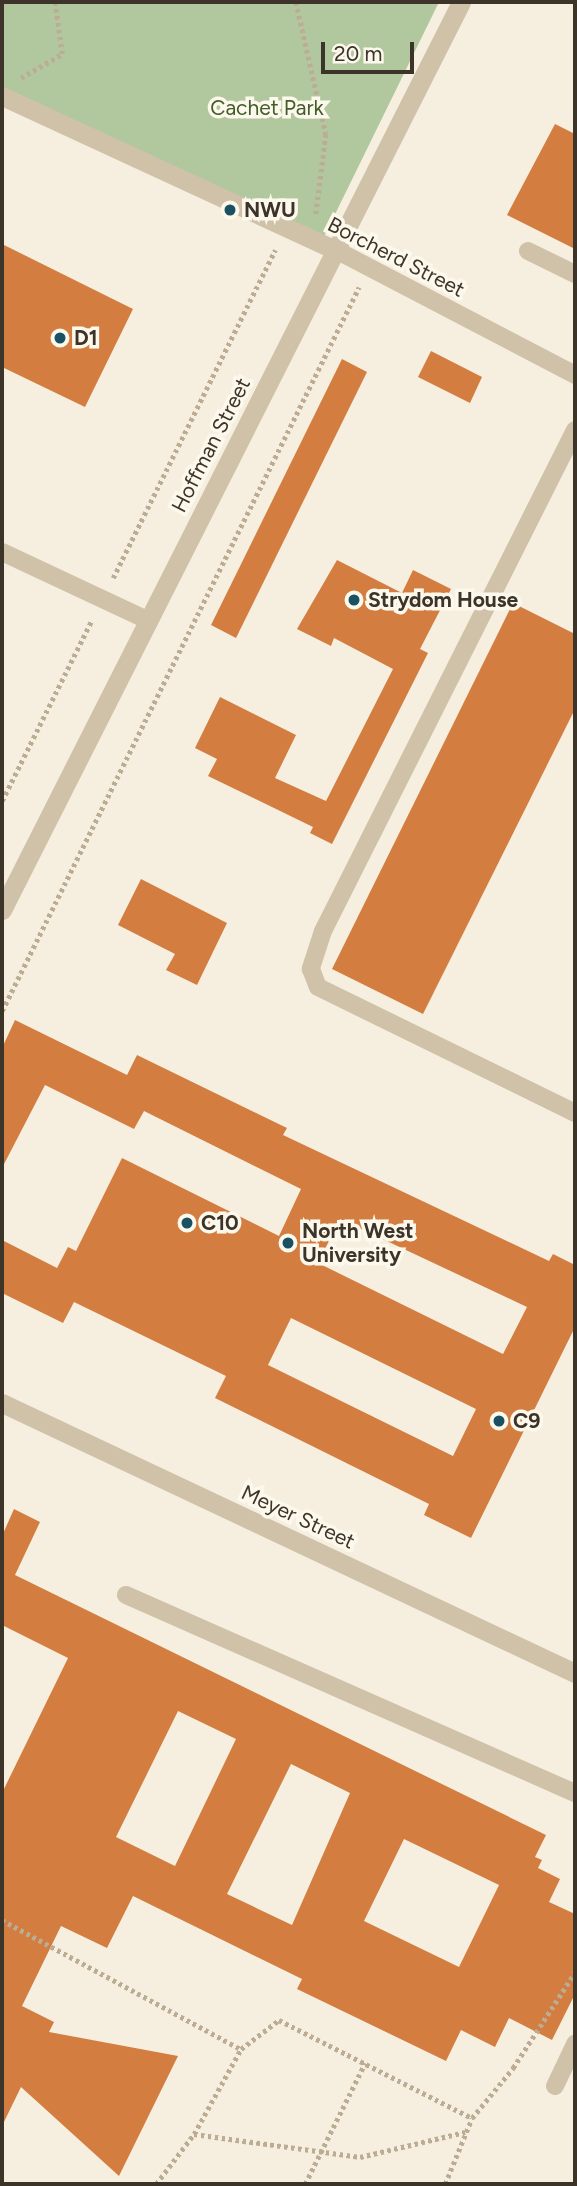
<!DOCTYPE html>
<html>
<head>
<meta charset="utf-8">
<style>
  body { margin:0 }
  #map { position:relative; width:577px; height:2186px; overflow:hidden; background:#f6efdf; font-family:Figtree,sans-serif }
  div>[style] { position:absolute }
  .green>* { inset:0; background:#b1c79d }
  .building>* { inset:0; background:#d37e40 }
  .path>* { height:4.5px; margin-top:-2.25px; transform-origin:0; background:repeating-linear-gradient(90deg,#bcac93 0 3.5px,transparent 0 7px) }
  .service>* { height:18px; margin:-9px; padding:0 9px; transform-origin:9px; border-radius:9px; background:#d0c1a9 }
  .minor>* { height:19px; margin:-9.5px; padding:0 9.5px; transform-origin:9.5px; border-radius:9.5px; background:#d0c1a9 }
  .tertiary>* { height:19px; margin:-9.5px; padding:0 9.5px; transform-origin:9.5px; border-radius:9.5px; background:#d0c1a9 }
  .dots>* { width:19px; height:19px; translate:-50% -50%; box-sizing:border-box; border:4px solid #fcf8ec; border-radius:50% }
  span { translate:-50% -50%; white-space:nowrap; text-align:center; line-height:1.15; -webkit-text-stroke:7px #fcf8ec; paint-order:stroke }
  .park-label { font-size:21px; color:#425d2a }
  .poi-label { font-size:21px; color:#3c3329; font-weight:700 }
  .left { translate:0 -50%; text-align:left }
  .street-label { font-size:21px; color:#3c3329 }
  .frame { position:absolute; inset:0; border:4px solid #3c3329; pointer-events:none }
  .scale { position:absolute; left:321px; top:42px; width:93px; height:32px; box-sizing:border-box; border:4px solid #3c3329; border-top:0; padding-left:9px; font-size:21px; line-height:24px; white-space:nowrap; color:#3c3329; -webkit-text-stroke:5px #fcf8ec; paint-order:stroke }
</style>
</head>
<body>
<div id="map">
  <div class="green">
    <i style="clip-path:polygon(2px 2px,439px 2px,317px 251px,2px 96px)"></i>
  </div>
  <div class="building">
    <i style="clip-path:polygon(555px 124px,575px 134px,575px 249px,507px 215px)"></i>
    <i style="clip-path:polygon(2px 244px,133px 309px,85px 407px,2px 367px)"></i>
    <i style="clip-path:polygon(431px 351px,482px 377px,470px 403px,418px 377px)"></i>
    <i style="clip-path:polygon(342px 359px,367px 372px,236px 638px,211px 625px)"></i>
    <i style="clip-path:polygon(337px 560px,402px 593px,413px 570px,451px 589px,420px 649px,428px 653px,332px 844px,310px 833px,313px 827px,208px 776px,217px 759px,195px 748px,220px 697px,296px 735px,275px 778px,326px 801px,393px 669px,334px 638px,331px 646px,297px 629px)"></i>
    <i style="clip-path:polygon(513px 603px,575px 634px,575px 709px,423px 1014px,332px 969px)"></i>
    <i style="clip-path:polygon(141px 879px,227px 923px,197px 985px,166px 970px,175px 954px,118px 925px)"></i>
    <i style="clip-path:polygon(evenodd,15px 1020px,127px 1075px,137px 1055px,287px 1128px,283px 1135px,549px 1261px,553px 1254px,575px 1265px,575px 1327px,471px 1538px,424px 1515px,429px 1504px,215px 1398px,226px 1376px,74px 1302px,63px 1323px,2px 1293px,2px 1240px,57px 1268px,68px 1247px,76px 1251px,122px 1158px,279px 1236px,301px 1189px,144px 1111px,134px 1129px,45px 1085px,2px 1168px,2px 1048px,15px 1020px,340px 1219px,527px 1307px,503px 1354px,318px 1263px,340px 1219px,15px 1020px,291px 1318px,476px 1409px,453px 1456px,268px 1365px,291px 1318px)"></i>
    <i style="clip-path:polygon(evenodd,14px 1509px,40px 1522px,15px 1575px,546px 1835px,535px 1857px,542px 1860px,538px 1868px,560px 1879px,549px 1902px,575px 1914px,575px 1994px,552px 2040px,509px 2018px,495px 2047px,461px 2030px,446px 2061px,297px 1989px,302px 1979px,133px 1896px,107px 1948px,61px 1926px,22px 2006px,54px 2022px,49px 2032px,178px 2056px,119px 2176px,21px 2087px,2px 2126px,2px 1793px,68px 1658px,2px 1625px,2px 1536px,14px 1509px,178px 1711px,236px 1739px,175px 1866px,116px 1837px,178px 1711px,14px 1509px,291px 1764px,350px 1793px,292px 1925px,227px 1894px,291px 1764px,14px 1509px,404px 1839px,499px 1885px,459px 1967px,364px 1921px,404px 1839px)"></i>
  </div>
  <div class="path">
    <i style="left:296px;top:2px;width:135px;rotate:77.2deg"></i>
    <i style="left:326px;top:134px;width:81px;rotate:97.1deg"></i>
    <i style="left:21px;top:78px;width:48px;rotate:-30.3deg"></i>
    <i style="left:62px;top:54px;width:52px;rotate:-97.7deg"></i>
    <i style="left:113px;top:578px;width:366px;rotate:-63.7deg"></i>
    <i style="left:2px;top:801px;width:202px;rotate:-63.6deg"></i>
    <i style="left:2px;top:1011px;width:807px;rotate:-63.75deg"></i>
    <i style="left:2px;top:1920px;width:272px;rotate:28.4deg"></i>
    <i style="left:241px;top:2049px;width:48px;rotate:-37.3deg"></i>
    <i style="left:279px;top:2020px;width:216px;rotate:26.9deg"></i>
    <i style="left:194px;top:2134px;width:168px;rotate:7.9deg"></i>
    <i style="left:360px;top:2157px;width:108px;rotate:-13.4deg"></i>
    <i style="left:156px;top:2184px;width:63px;rotate:-52.8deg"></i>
    <i style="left:194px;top:2134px;width:97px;rotate:-61.1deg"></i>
    <i style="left:305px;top:2184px;width:135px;rotate:-63.6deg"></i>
    <i style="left:445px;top:2184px;width:71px;rotate:-67.8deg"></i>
    <i style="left:472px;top:2118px;width:65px;rotate:-50.6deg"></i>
    <i style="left:513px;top:2068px;width:114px;rotate:-57.1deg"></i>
  </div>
  <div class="service">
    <i style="left:336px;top:250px;width:270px;rotate:27.6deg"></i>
    <i style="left:528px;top:251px;width:52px;rotate:26.1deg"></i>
    <i style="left:575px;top:430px;width:561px;rotate:116.7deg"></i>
    <i style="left:323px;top:931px;width:40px;rotate:108deg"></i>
    <i style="left:311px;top:969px;width:19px;rotate:69deg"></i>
    <i style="left:318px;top:987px;width:286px;rotate:26.1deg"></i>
    <i style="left:2px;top:552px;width:160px;rotate:25.1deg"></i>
    <i style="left:126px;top:1595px;width:491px;rotate:23.8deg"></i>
    <i style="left:555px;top:2086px;width:47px;rotate:-64.5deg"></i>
  </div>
  <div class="minor">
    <i style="left:2px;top:96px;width:368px;rotate:24.8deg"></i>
    <i style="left:2px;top:910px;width:1017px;rotate:-63.18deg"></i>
  </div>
  <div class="tertiary">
    <i style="left:2px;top:1403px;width:633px;rotate:25.23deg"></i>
  </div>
  <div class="dots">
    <i style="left:230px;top:210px;background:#195163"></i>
    <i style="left:60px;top:338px;background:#195163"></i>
    <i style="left:354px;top:600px;background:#195163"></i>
    <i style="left:187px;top:1223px;background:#195163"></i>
    <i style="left:288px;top:1243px;background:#195163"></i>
    <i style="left:499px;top:1421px;background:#195163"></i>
  </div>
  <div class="park-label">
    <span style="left:267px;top:108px">Cachet Park</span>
  </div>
  <div class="poi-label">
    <span class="left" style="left:244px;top:210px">NWU</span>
    <span class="left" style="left:74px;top:338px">D1</span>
    <span class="left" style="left:368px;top:600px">Strydom House</span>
    <span class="left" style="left:201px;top:1223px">C10</span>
    <span class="left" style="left:302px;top:1243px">North West<br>University</span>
    <span class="left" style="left:513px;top:1421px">C9</span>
  </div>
  <div class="street-label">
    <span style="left:396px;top:257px;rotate:27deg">Borcherd Street</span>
    <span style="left:211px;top:445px;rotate:-63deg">Hoffman Street</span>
    <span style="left:298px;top:1517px;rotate:25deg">Meyer Street</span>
  </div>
  <div class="frame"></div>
  <div class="scale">20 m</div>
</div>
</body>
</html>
